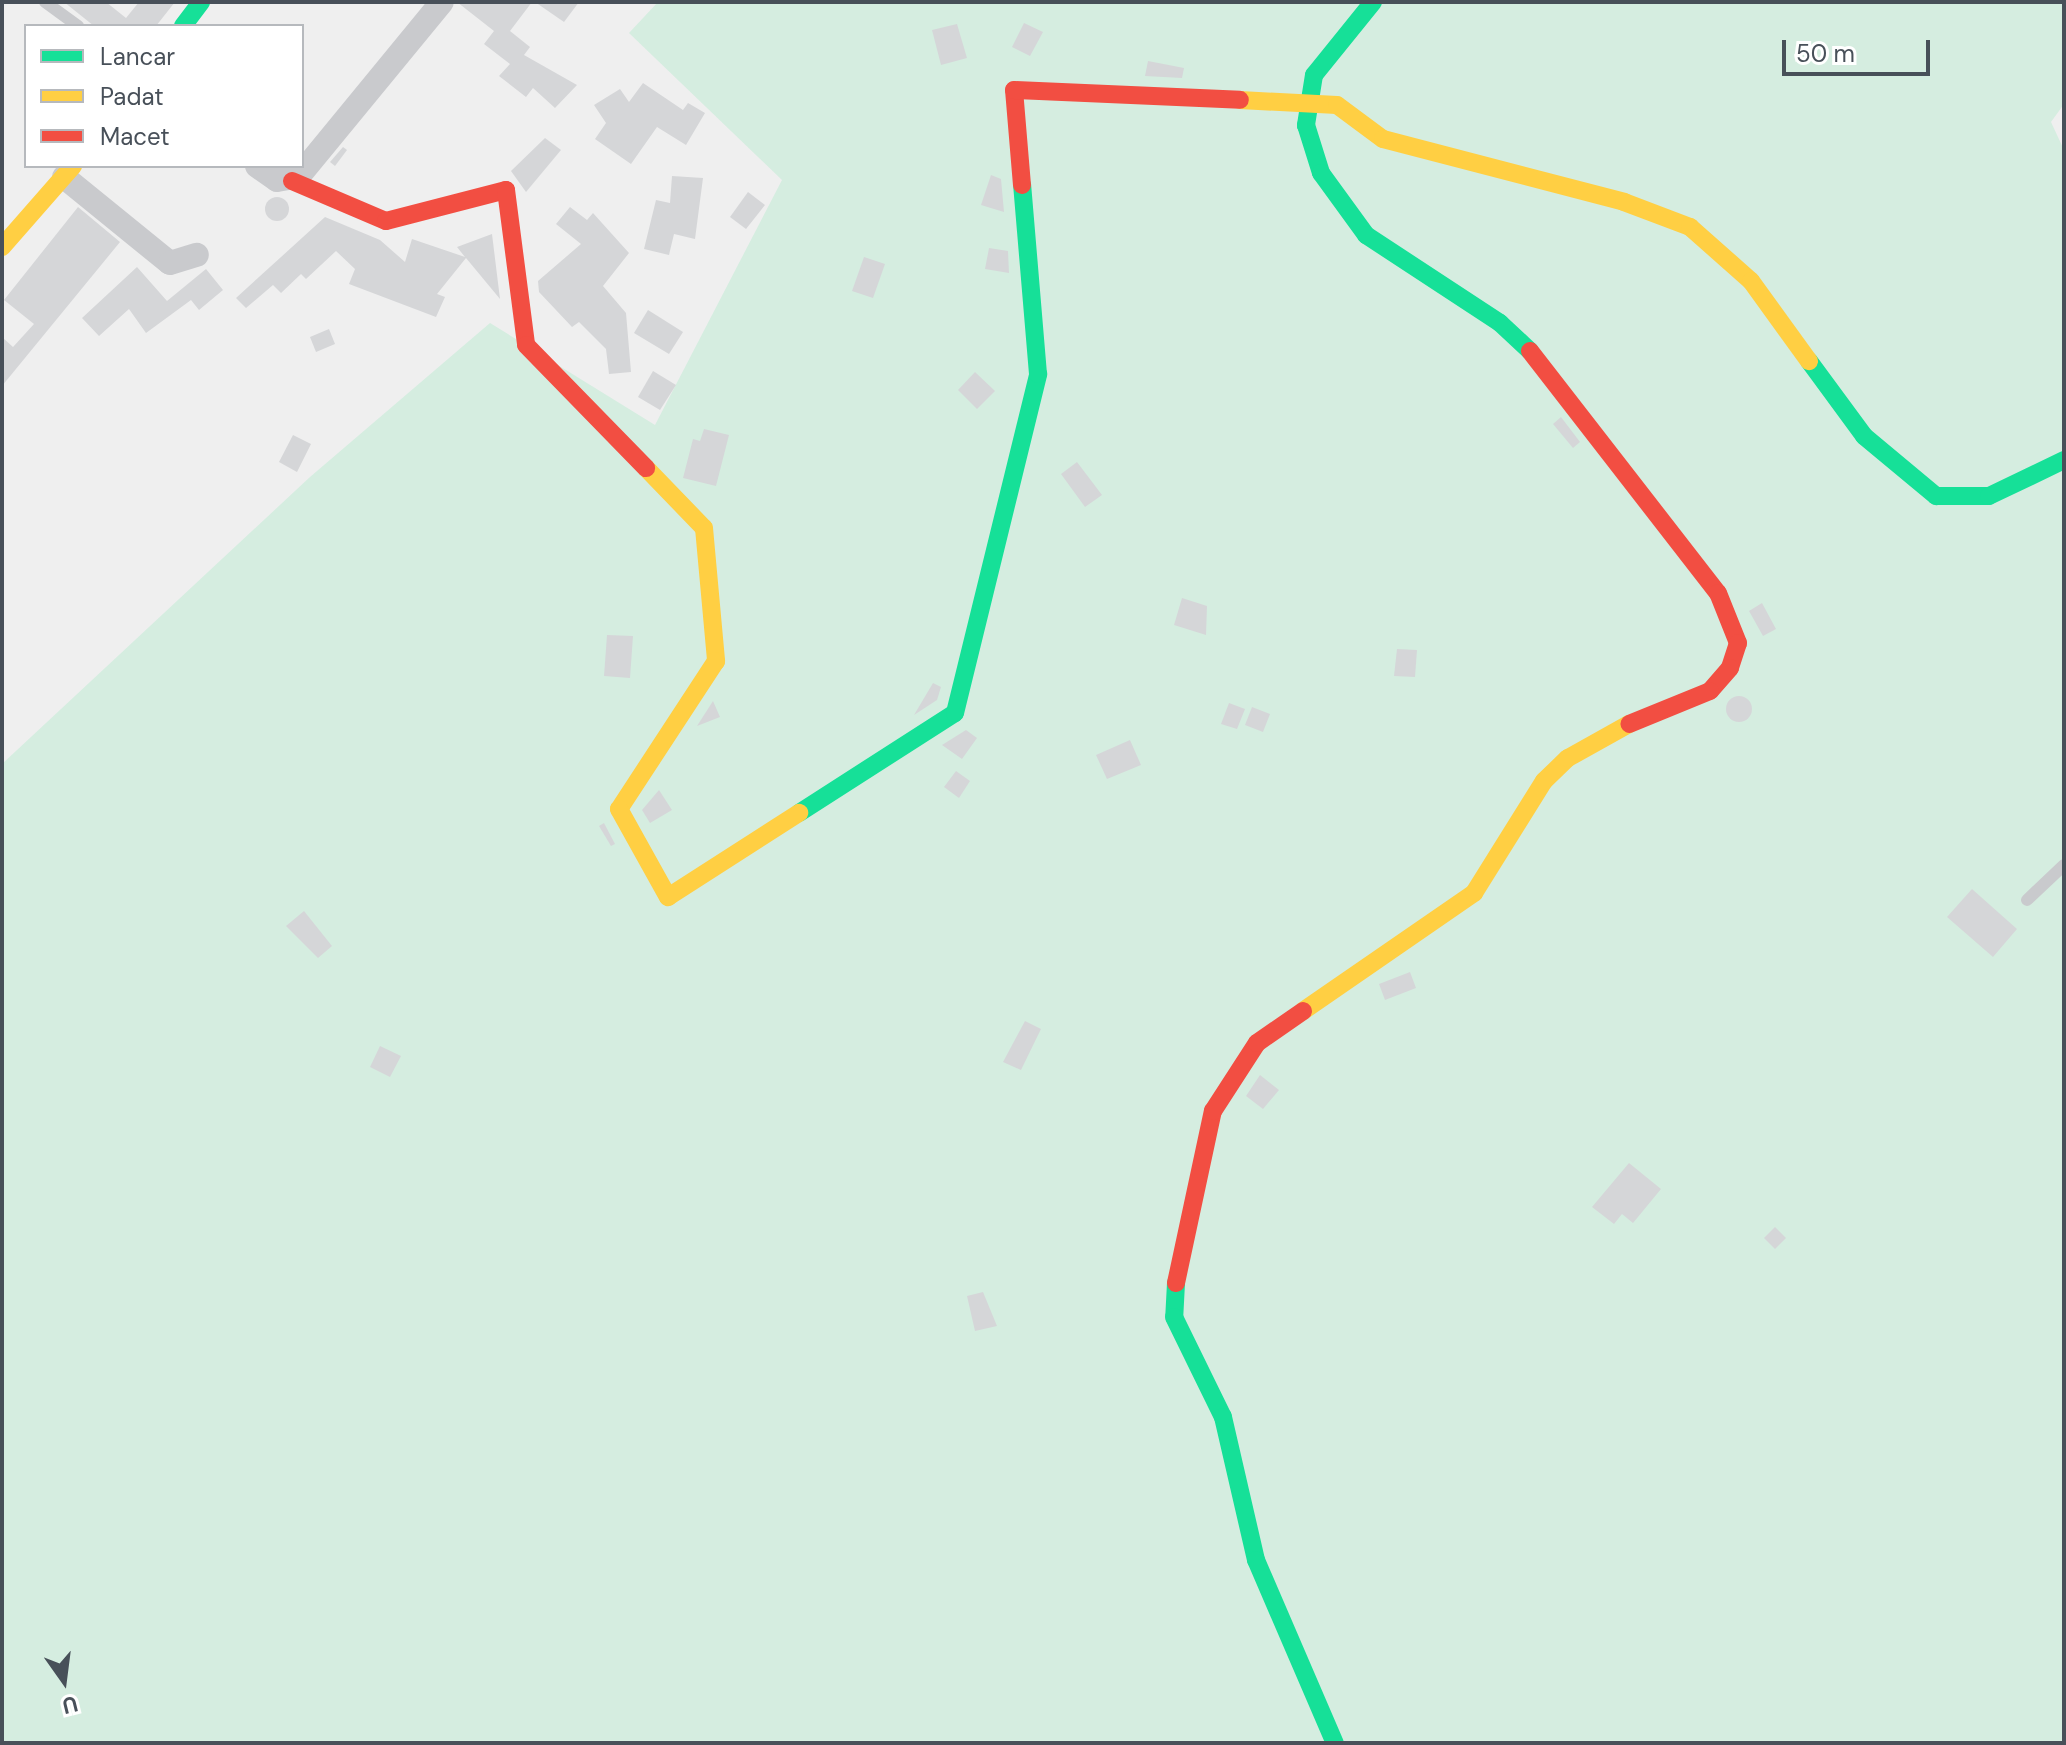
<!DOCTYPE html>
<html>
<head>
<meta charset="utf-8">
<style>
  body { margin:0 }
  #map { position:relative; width:2066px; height:1745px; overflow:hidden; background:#efefef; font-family:"DM Sans",sans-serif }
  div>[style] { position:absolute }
  .green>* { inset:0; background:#d5ede0 }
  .building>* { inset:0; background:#d5d6d8 }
  .round { border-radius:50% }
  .lane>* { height:12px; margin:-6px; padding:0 6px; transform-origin:6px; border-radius:6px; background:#c9cacd }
  .street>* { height:24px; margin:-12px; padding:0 12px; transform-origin:12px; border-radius:12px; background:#c9cacd }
  .fast>* { height:18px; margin:-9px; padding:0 9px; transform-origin:9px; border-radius:9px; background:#16e098 }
  .slow>* { height:18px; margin:-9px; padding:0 9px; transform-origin:9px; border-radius:9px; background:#ffcf43 }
  .jam>* { height:18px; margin:-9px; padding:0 9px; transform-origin:9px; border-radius:9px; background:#f24e42 }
  span { translate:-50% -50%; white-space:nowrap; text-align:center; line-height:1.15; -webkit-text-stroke:6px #fff; paint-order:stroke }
  .frame { position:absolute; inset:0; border:4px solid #485059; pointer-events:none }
  .legend { position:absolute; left:24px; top:24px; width:280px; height:144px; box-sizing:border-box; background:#fff; border:2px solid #b6b9bd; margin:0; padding:10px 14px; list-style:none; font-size:24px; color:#485059 }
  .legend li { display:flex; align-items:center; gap:16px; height:40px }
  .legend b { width:40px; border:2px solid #b6b9bd }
  .north { position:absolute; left:24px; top:1641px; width:80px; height:80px; -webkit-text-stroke:6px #fff; paint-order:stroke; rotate:166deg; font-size:22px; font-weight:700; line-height:32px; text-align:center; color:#485059 }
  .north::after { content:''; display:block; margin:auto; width:28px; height:36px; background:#485059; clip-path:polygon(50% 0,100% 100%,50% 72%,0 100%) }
  .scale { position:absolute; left:1782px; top:40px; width:148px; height:36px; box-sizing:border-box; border:4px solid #485059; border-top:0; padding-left:10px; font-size:24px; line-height:28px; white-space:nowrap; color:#485059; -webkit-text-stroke:6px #fff; paint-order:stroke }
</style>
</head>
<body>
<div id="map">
  <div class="green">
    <i style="clip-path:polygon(658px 2px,2064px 2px,2064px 104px,2051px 122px,2064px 150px,2064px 1743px,2px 1743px,2px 764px,310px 477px,490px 323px,655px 425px,782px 180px,629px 33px)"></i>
  </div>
  <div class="building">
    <i style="clip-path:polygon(64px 2px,106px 2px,126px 18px,139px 2px,175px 2px,156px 26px,94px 26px)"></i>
    <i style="clip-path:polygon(457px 2px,532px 2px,510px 31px,530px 47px,524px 55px,577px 85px,555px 108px,533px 88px,526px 97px,499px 76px,510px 64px,484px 44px,494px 31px)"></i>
    <i style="clip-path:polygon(535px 2px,579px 2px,564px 22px)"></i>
    <i style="clip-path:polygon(1024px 23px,1043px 32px,1030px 56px,1012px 47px)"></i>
    <i style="clip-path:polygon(957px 24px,967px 58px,941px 65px,932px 30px)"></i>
    <i style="clip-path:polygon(1148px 61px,1184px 68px,1182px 78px,1145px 76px)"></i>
    <i style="clip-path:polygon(643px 83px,683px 110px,688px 103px,705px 113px,686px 145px,657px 127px,631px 164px,595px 139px,606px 123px,594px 105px,620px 89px,629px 102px)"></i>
    <i style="clip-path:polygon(545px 138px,561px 150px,526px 192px,511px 171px)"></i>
    <i style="clip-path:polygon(343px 147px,347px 150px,335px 166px,330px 162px)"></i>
    <i style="clip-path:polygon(991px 175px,1001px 179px,1004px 212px,981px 205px)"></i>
    <i style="clip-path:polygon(672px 176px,703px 178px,695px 239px,674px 234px,669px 255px,644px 249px,656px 200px,670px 203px)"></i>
    <i style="clip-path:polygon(748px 192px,765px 205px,746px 229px,730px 217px)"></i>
    <i class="round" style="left:265px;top:197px;width:24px;height:24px"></i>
    <i style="clip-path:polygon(78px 207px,120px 242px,2px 386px,2px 337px,13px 347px,34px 324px,4px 300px)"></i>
    <i style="clip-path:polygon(570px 207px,587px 220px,593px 213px,629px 253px,603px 286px,626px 313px,631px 372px,609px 374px,606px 349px,579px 322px,572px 327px,539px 292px,538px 281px,581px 244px,556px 224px)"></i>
    <i style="clip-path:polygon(325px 217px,380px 240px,405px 262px,412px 239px,465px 257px,457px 247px,492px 234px,500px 299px,466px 258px,437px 294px,445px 297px,436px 317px,349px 284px,355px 269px,336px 251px,306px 279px,301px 274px,281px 293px,273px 285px,246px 308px,236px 298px)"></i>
    <i style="clip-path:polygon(989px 248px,1008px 251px,1009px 273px,985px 269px)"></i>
    <i style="clip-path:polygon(864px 257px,885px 264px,873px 298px,852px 291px)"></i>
    <i style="clip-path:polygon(137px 267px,167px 301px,206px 269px,223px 290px,199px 310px,191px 300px,146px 333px,129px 309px,99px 336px,82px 318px)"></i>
    <i style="clip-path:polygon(648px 310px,683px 332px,669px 354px,634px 333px)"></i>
    <i style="clip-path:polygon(329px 329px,335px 344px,316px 352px,310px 337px)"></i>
    <i style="clip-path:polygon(653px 371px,676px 385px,660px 410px,638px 397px)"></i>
    <i style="clip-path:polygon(975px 372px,995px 391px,977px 409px,958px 390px)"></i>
    <i style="clip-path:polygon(1561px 417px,1580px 442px,1573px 448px,1553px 424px)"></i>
    <i style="clip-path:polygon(704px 429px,729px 435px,716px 486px,683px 478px,693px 439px,700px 441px)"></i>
    <i style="clip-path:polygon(293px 435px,311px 444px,297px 472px,279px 462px)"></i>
    <i style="clip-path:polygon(1077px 462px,1102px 495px,1085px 507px,1061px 474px)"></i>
    <i style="clip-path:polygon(1182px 598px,1207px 606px,1206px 635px,1174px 625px)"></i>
    <i style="clip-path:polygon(1762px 603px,1776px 629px,1763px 636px,1749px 611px)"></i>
    <i style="clip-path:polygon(607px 635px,633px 636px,630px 678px,604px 676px)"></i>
    <i style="clip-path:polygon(1397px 649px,1417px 650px,1415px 677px,1394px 676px)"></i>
    <i style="clip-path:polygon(933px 683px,941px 687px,937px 700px,914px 715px)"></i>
    <i class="round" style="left:1726px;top:696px;width:26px;height:26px"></i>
    <i style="clip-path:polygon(713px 701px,720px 717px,697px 726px)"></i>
    <i style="clip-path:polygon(1229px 703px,1245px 709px,1237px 729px,1221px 724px)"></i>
    <i style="clip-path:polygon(1252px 707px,1270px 714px,1263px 732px,1245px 725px)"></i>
    <i style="clip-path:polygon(966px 730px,977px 738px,962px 759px,942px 745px)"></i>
    <i style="clip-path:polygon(1130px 740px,1141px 765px,1107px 779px,1096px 755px)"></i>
    <i style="clip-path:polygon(956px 771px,970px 781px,959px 798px,944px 787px)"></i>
    <i style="clip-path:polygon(659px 790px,672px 810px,650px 823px,642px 810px)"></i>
    <i style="clip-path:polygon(604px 823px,615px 844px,611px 846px,599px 826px)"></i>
    <i style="clip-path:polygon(1972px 889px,2017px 929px,1993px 957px,1947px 917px)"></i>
    <i style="clip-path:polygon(304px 911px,332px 946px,318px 958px,286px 926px)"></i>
    <i style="clip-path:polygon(1410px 972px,1416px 988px,1385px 1000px,1379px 984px)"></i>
    <i style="clip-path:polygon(1025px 1021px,1041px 1029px,1021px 1070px,1003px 1062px)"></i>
    <i style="clip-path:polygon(380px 1046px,401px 1056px,390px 1077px,370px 1067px)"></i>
    <i style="clip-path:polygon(1260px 1075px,1279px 1090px,1263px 1109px,1246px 1096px)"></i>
    <i style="clip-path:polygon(1629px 1163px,1661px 1189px,1633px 1223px,1622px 1214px,1614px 1224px,1592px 1207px)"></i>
    <i style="clip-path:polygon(1775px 1227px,1786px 1238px,1775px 1249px,1764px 1238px)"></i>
    <i style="clip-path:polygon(983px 1292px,997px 1326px,975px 1331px,967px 1296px)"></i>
  </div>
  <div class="lane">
    <i style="left:45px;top:2px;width:41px;rotate:36deg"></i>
    <i style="left:2027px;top:900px;width:51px;rotate:-43.4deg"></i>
  </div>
  <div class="street">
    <i style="left:257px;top:166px;width:24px;rotate:35deg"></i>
    <i style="left:277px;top:180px;width:22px;rotate:-10deg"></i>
    <i style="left:299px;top:176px;width:225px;rotate:-50.6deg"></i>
    <i style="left:64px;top:177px;width:136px;rotate:39.1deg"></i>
    <i style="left:170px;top:263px;width:28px;rotate:-17deg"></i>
  </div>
  <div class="fast">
    <i style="left:1373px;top:2px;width:94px;rotate:128.9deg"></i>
    <i style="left:1314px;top:75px;width:51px;rotate:99.1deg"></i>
    <i style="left:1306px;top:125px;width:50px;rotate:72.6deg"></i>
    <i style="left:1321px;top:173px;width:77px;rotate:54deg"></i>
    <i style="left:1366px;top:235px;width:160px;rotate:33.3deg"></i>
    <i style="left:1500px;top:323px;width:41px;rotate:43deg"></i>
    <i style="left:183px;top:26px;width:30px;rotate:-53deg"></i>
    <i style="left:1809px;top:361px;width:93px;rotate:53.7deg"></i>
    <i style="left:1864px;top:436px;width:94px;rotate:39.8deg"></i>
    <i style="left:1936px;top:496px;width:53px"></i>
    <i style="left:1989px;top:496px;width:83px;rotate:-25.6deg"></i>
    <i style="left:799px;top:813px;width:185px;rotate:-32.7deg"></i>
    <i style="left:955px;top:713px;width:349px;rotate:-76.2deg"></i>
    <i style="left:1038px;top:374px;width:190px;rotate:-94.8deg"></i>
    <i style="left:1176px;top:1283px;width:34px;rotate:93deg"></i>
    <i style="left:1174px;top:1317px;width:111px;rotate:63.9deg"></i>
    <i style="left:1223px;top:1417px;width:147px;rotate:77deg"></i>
    <i style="left:1256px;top:1560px;width:199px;rotate:66.7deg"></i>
  </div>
  <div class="slow">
    <i style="left:1240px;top:100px;width:97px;rotate:3deg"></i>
    <i style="left:1337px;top:105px;width:57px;rotate:36.5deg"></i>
    <i style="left:1383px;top:139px;width:249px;rotate:14.6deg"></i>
    <i style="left:1624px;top:202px;width:71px;rotate:20.7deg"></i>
    <i style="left:1690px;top:227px;width:81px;rotate:41.5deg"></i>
    <i style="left:1751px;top:281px;width:99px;rotate:54.1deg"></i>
    <i style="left:2px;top:247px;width:108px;rotate:-48.8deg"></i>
    <i style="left:646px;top:468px;width:83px;rotate:46deg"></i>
    <i style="left:704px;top:528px;width:134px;rotate:84.8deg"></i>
    <i style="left:716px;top:661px;width:177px;rotate:123.2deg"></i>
    <i style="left:619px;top:809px;width:101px;rotate:60.9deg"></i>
    <i style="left:668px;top:897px;width:156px;rotate:-32.7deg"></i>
    <i style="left:1303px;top:1011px;width:208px;rotate:-34.6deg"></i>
    <i style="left:1474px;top:893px;width:132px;rotate:-58deg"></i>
    <i style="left:1544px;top:781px;width:33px;rotate:-44deg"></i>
    <i style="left:1568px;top:758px;width:70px;rotate:-29.1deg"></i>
  </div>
  <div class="jam">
    <i style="left:292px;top:181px;width:102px;rotate:23.1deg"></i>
    <i style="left:386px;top:221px;width:124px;rotate:-14.5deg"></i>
    <i style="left:506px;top:190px;width:156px;rotate:82.6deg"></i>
    <i style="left:526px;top:345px;width:172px;rotate:45.7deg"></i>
    <i style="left:1022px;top:185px;width:95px;rotate:-94.8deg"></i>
    <i style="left:1014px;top:90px;width:226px;rotate:2.5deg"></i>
    <i style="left:1530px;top:351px;width:306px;rotate:52.2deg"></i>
    <i style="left:1718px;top:593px;width:54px;rotate:68.2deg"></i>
    <i style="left:1738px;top:643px;width:26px;rotate:108deg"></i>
    <i style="left:1730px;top:668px;width:30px;rotate:131deg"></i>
    <i style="left:1710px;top:691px;width:87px;rotate:157.8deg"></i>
    <i style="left:1176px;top:1283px;width:176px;rotate:-77.9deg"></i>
    <i style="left:1213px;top:1111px;width:81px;rotate:-57.1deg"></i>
    <i style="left:1257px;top:1043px;width:56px;rotate:-34.8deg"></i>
  </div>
  <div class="frame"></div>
  <ul class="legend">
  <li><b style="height:10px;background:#16e098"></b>Lancar</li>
  <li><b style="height:10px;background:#ffcf43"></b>Padat</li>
  <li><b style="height:10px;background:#f24e42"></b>Macet</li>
  </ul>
  <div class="north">U</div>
  <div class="scale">50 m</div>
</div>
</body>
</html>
